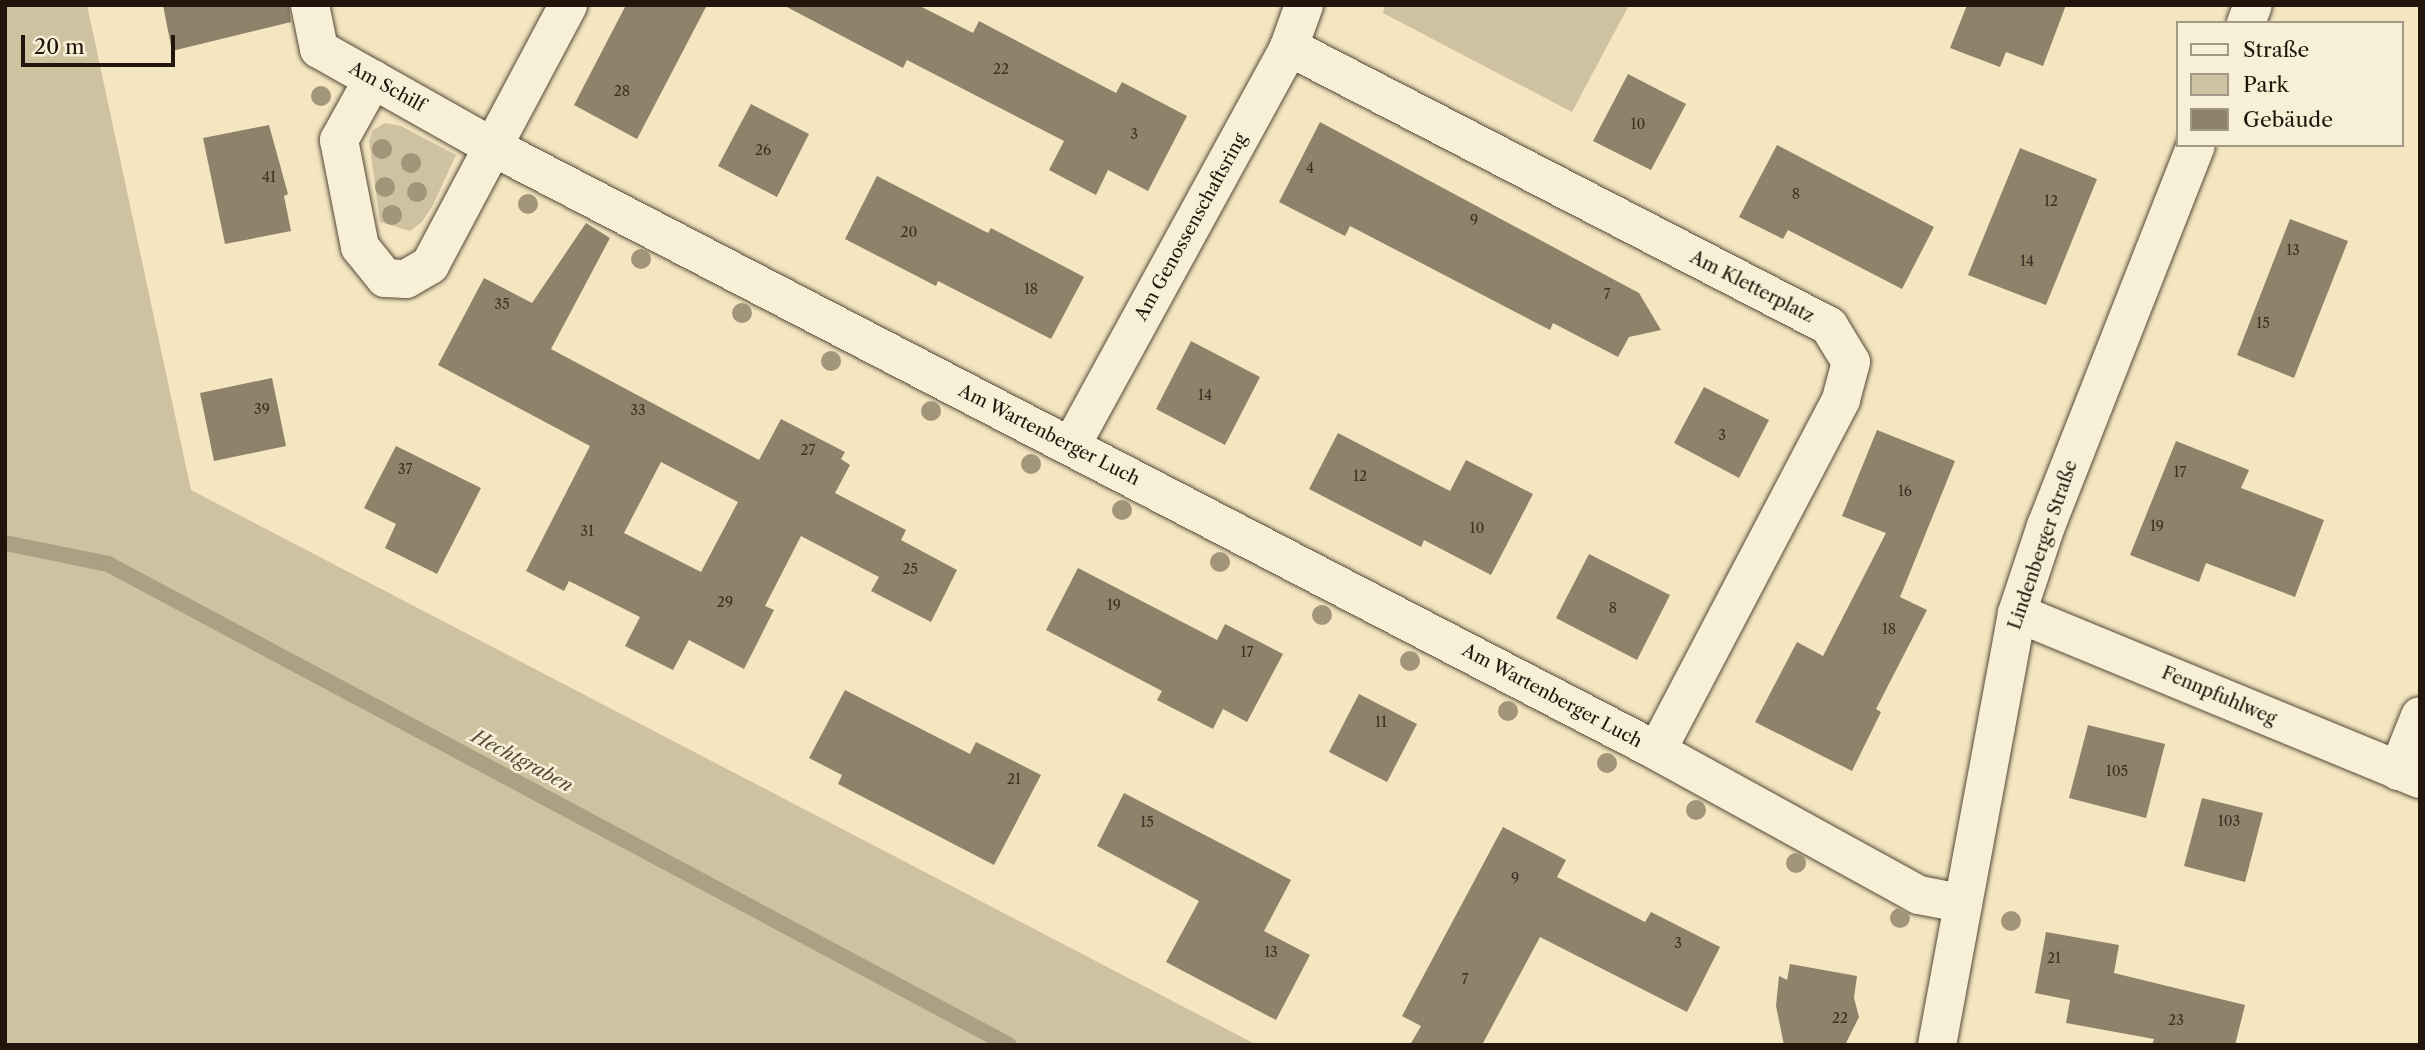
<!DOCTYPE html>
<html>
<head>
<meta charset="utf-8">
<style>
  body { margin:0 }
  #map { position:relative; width:2425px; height:1050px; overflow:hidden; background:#f3e6c0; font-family:"Libre Caslon Text",serif }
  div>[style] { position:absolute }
  .green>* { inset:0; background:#cfc2a1 }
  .stream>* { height:16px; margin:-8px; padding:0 8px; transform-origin:8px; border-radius:8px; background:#ac9f83 }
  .building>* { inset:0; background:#8f826a }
  .roads { filter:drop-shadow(0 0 2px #564939) drop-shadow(0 0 2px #564939) }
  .minor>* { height:38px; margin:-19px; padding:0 19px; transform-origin:19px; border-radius:19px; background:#f7efd6 }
  .trees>* { width:20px; height:20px; margin:-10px; border-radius:50%; background:#a2957a }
  span { translate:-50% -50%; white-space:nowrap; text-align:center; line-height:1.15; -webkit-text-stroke:5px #f7efd6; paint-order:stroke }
  .number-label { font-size:14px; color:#3d3024 }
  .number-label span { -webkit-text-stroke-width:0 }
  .street-label { font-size:18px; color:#22150c }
  .water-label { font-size:19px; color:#594c3c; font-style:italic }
  .frame { position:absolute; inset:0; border:7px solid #22150c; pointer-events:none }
  .legend { position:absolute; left:2176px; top:21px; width:228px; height:126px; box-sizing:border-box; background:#f7efd6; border:2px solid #a29885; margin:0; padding:9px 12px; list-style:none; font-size:21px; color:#22150c }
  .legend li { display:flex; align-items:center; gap:14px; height:35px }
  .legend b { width:35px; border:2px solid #a29885 }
  .scale { position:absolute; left:21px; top:35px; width:154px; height:32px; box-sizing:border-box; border:4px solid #22150c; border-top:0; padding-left:9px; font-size:21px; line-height:24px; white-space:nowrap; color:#22150c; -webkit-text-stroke:5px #f7efd6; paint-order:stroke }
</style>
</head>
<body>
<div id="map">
  <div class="green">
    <i style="clip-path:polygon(5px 5px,87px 5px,191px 490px,1257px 1045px,5px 1045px)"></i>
    <i style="clip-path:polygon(1385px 5px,1629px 5px,1572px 112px,1383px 13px)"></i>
    <i style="clip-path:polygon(385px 123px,401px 126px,456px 155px,433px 205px,422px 222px,410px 231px,380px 222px,369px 141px,373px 130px)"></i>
  </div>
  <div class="stream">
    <i style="left:5px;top:543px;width:105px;rotate:11.5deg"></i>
    <i style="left:108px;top:564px;width:1021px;rotate:28.1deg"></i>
  </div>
  <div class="building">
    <i style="clip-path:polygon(163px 5px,289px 5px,291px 22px,172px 51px)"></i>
    <i style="clip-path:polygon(626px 5px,707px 5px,637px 139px,574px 105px)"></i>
    <i style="clip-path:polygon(783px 5px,918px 5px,973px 33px,979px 21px,1116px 93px,1122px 82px,1187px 116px,1148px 191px,1108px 170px,1096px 195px,1049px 170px,1064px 141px,907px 60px,903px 68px)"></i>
    <i style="clip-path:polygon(1967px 5px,2066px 5px,2043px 66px,2006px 52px,2000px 67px,1950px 48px)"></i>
    <i style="clip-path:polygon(1628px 74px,1686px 104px,1651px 170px,1593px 141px)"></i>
    <i style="clip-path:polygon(751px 104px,809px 134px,777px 197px,718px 166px)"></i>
    <i style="clip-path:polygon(1320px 122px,1639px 293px,1661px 330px,1629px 337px,1618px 357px,1553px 323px,1550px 330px,1350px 226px,1345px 236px,1279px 202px)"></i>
    <i style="clip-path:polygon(269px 125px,288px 194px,284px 196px,291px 231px,225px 244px,203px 138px)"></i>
    <i style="clip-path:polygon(1777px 145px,1934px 227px,1902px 289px,1788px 230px,1783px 239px,1739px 217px)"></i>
    <i style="clip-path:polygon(2020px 148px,2097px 179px,2046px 305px,1968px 275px)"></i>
    <i style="clip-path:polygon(877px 176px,988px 233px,991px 228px,1084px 277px,1051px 339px,938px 281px,936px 286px,845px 239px)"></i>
    <i style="clip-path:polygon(2290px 219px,2348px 241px,2294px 378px,2237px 355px)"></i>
    <i style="clip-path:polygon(evenodd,586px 223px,610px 238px,551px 349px,759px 460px,781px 419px,845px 452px,841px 459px,850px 465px,835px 493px,906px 530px,901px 540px,957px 570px,931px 622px,871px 591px,879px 577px,801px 536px,765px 606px,774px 610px,744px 669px,689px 640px,673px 670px,625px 646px,640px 617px,569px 581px,564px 591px,526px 571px,590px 446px,438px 365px,484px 278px,532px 303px,586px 223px,661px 462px,738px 502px,701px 572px,624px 533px,661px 462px)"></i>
    <i style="clip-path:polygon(1191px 341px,1260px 377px,1225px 445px,1156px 409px)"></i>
    <i style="clip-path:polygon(272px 378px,286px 446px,214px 461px,200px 393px)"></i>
    <i style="clip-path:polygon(1704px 387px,1769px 420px,1739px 478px,1674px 443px)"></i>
    <i style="clip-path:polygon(1877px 430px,1955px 461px,1900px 597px,1927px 610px,1876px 709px,1881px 712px,1852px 771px,1755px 722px,1797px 642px,1823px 656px,1886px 533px,1842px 516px)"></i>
    <i style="clip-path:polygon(1338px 433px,1450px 491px,1466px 460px,1533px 494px,1491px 575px,1424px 540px,1421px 547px,1309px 489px)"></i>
    <i style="clip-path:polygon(2176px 441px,2249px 470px,2241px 488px,2324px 520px,2295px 597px,2206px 563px,2199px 582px,2130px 555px)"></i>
    <i style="clip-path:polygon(396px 446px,481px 488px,437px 574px,385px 548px,396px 524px,364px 508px)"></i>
    <i style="clip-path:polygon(1589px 554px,1670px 595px,1637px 660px,1556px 618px)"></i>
    <i style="clip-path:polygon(1078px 568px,1217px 640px,1225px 624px,1283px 654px,1247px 722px,1223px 709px,1213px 729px,1157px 700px,1162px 691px,1046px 630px)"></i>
    <i style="clip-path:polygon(845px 690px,970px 754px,976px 742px,1041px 775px,994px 865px,838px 784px,842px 775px,809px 758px)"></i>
    <i style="clip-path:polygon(1359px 694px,1417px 724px,1387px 782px,1329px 752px)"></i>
    <i style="clip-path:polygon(2088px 725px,2165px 744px,2146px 818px,2069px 798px)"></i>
    <i style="clip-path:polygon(1124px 793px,1291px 880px,1264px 931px,1310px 955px,1276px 1020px,1166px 962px,1199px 901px,1097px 846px)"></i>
    <i style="clip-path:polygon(2202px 798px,2263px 813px,2245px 882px,2184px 866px)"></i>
    <i style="clip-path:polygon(1503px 827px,1566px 860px,1557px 877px,1645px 922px,1651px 912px,1720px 947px,1687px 1012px,1540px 937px,1482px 1045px,1410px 1045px,1421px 1026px,1402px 1016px)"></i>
    <i style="clip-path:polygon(2046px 932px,2119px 945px,2114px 973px,2245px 1005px,2235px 1045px,2152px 1045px,2154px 1039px,2066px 1023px,2070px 1000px,2035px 993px)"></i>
    <i style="clip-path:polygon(1790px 964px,1857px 976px,1854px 998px,1859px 1017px,1845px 1045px,1784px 1045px,1776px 1006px,1779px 976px,1787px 980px)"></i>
  </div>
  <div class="roads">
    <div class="minor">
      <i style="left:310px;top:5px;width:45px;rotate:78.4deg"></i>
      <i style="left:319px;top:49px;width:200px;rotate:29.4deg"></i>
      <i style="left:493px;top:147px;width:1311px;rotate:27.42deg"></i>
      <i style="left:1657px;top:751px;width:299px;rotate:28.8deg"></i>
      <i style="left:1919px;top:895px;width:43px;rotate:10.8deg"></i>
      <i style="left:2246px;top:23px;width:19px;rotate:-69deg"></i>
      <i style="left:1289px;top:47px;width:608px;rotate:27.32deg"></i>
      <i style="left:1829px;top:326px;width:42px;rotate:58.6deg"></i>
      <i style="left:1851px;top:362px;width:39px;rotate:105deg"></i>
      <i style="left:1841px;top:400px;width:396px;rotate:117.7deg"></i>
      <i style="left:373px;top:79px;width:70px;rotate:119.1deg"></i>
      <i style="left:339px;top:140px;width:109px;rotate:78.9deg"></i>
      <i style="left:360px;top:247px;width:40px;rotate:51deg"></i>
      <i style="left:385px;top:278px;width:21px;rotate:3deg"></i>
      <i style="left:406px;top:279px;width:28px;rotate:-30deg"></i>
      <i style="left:430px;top:265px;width:294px;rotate:-62deg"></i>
      <i style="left:1071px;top:446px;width:455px;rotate:-61.3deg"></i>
      <i style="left:1289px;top:47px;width:45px;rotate:-70.3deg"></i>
      <i style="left:2017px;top:613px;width:436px;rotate:22.4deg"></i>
      <i style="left:2398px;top:771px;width:59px;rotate:-68.2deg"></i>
      <i style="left:1937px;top:1045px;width:439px;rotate:-79.5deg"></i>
      <i style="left:2017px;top:613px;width:92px;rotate:-71.6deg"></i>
      <i style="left:2046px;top:526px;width:409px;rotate:-68.5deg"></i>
    </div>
  </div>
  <div class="trees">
    <i style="left:321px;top:96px"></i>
    <i style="left:382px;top:149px"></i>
    <i style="left:411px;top:163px"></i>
    <i style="left:385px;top:187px"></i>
    <i style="left:417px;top:192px"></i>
    <i style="left:528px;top:204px"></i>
    <i style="left:392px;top:215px"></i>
    <i style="left:641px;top:259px"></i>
    <i style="left:742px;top:313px"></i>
    <i style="left:831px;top:361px"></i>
    <i style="left:931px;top:411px"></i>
    <i style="left:1031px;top:464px"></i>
    <i style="left:1122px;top:510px"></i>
    <i style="left:1220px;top:562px"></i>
    <i style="left:1322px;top:615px"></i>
    <i style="left:1410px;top:661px"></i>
    <i style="left:1508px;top:711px"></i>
    <i style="left:1607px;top:763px"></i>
    <i style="left:1696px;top:810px"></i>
    <i style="left:1796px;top:863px"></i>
    <i style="left:1900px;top:918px"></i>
    <i style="left:2011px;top:921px"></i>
  </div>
  <div class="number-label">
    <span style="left:1001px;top:69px">22</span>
    <span style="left:622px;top:91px">28</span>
    <span style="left:1638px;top:124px">10</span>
    <span style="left:1134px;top:134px">3</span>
    <span style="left:763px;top:150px">26</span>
    <span style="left:1310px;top:168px">4</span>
    <span style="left:269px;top:177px">41</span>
    <span style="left:1796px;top:194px">8</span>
    <span style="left:2051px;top:201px">12</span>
    <span style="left:1474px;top:220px">9</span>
    <span style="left:909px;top:232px">20</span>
    <span style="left:2293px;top:250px">13</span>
    <span style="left:2027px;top:261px">14</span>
    <span style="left:1031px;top:289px">18</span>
    <span style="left:1607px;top:294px">7</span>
    <span style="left:502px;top:304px">35</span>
    <span style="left:2263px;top:323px">15</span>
    <span style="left:1205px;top:395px">14</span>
    <span style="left:262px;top:409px">39</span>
    <span style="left:638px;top:410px">33</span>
    <span style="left:1722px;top:435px">3</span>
    <span style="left:808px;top:450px">27</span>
    <span style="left:405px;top:469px">37</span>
    <span style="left:2180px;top:472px">17</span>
    <span style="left:1360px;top:476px">12</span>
    <span style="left:1905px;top:491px">16</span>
    <span style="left:2157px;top:526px">19</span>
    <span style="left:1477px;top:528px">10</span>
    <span style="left:587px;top:531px">31</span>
    <span style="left:910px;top:569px">25</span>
    <span style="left:725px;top:602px">29</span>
    <span style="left:1114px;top:605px">19</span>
    <span style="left:1613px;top:608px">8</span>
    <span style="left:1889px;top:629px">18</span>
    <span style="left:1247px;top:652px">17</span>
    <span style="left:1381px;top:722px">11</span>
    <span style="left:2117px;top:771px">105</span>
    <span style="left:1014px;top:779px">21</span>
    <span style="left:2229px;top:821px">103</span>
    <span style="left:1147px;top:822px">15</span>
    <span style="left:1515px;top:878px">9</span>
    <span style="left:1678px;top:943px">3</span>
    <span style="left:1271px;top:952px">13</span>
    <span style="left:2054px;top:958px">21</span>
    <span style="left:1465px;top:979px">7</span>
    <span style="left:1840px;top:1018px">22</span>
    <span style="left:2176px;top:1020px">23</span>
  </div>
  <div class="street-label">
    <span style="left:387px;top:87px;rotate:29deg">Am Schilf</span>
    <span style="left:1191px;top:227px;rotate:-61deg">Am Genossenschaftsring</span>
    <span style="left:1752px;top:287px;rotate:27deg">Am Kletterplatz</span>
    <span style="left:1049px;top:435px;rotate:27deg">Am Wartenberger Luch</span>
    <span style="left:2043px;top:545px;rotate:-71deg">Lindenberger Straße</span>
    <span style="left:1552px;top:696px;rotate:28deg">Am Wartenberger Luch</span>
    <span style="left:2219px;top:696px;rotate:23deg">Fennpfuhlweg</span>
  </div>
  <div class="water-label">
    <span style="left:522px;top:761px;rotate:28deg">Hechtgraben</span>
  </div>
  <div class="frame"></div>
  <ul class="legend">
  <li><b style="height:9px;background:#f7efd6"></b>Straße</li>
  <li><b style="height:19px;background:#cfc2a1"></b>Park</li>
  <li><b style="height:19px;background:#8f826a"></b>Gebäude</li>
  </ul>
  <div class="scale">20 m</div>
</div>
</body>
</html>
